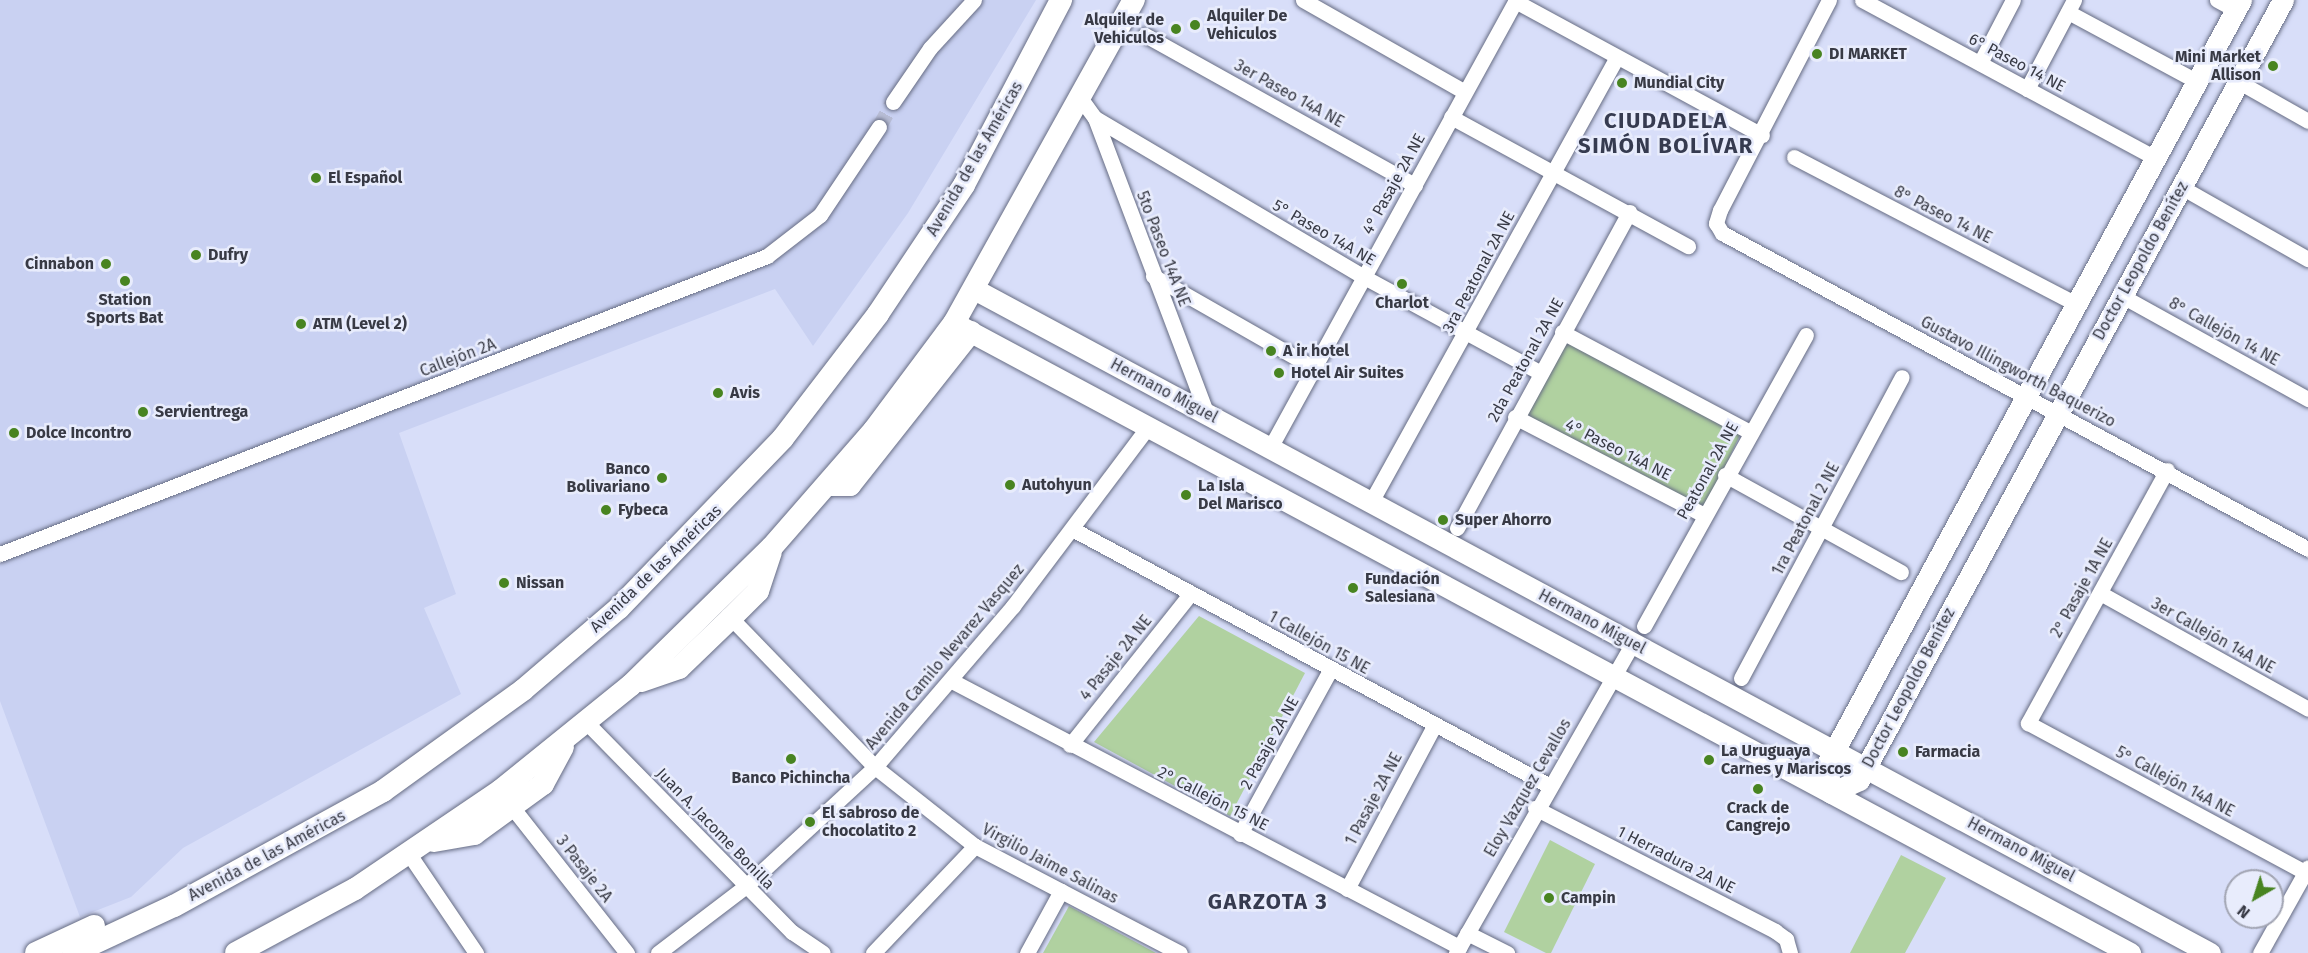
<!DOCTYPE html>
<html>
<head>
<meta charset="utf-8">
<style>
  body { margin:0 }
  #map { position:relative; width:2308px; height:953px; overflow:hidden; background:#d8def9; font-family:"Fira Sans",sans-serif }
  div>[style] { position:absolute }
  .built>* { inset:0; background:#c9d1f2 }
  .green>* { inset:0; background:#b0d1a0 }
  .street-tunnel>* { height:15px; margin-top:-7.5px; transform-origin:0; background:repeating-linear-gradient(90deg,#b8bdd5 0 15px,transparent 0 23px) }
  .roads { filter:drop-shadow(0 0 2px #666c83) drop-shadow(0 0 2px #666c83) }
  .street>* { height:15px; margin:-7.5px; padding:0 7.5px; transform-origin:7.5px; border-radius:7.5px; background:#fff }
  .secondary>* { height:21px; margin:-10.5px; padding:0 10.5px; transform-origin:10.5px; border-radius:10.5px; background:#fff }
  .primary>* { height:22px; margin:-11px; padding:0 11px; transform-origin:11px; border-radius:11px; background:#fff }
  .dots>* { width:16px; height:16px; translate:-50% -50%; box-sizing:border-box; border:3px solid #e8ecfc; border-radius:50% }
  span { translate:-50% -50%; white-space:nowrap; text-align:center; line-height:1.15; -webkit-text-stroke:5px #e8ecfc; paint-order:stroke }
  .poi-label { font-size:16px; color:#383a45; font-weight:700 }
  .left { translate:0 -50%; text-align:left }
  .right { translate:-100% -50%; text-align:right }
  .street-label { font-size:16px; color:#383a45 }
  .district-label { font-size:22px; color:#363b50; font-weight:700; letter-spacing:1.5px }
  .north { position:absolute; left:2224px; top:869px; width:60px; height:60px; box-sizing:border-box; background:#e8ecfc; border:2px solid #a2a5b3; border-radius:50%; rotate:219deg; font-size:16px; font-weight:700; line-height:24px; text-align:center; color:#383a45 }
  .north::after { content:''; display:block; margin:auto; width:21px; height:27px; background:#488421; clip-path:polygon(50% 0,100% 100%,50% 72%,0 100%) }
</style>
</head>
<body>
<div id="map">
  <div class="built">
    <i style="clip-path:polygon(0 0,1036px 0,908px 213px,813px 346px,775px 289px,399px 433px,456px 594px,424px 608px,461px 694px,183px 848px,131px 897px,80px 917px,0 701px)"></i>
  </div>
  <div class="green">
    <i style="clip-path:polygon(1565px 341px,1740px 435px,1702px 515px,1521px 420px)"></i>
    <i style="clip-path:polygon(1199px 616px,1305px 673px,1230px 816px,1094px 742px)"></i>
    <i style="clip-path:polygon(1550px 840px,1595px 864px,1551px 953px,1546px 953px,1504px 932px)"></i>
    <i style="clip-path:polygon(1901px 855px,1946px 878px,1905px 953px,1850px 953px)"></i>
    <i style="clip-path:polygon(1069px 906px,1156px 953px,1043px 953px)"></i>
  </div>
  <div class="street-tunnel">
    <i style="left:879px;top:127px;width:29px;rotate:-61deg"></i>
  </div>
  <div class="roads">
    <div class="street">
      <i style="left:1303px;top:0;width:186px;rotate:29.6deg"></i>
      <i style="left:1829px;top:0;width:237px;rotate:117.4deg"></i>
      <i style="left:1720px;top:210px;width:14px;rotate:107deg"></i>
      <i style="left:1716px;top:223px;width:12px;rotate:59deg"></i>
      <i style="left:1722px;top:233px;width:666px;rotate:28.34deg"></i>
      <i style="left:1862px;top:0;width:334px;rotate:28.3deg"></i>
      <i style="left:2217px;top:0;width:21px;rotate:28deg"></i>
      <i style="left:1515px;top:1px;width:281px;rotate:28.5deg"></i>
      <i style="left:2068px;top:12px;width:148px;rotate:28.3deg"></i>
      <i style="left:1145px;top:35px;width:309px;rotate:29.1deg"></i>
      <i style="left:1980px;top:63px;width:71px;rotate:-62.4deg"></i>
      <i style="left:2239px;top:82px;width:79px;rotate:29.5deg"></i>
      <i style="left:2027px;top:89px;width:101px;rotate:-62.2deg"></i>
      <i style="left:1081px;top:99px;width:24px;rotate:54deg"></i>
      <i style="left:1095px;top:118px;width:316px;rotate:69.3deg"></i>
      <i style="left:893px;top:102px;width:65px;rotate:-55.6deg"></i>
      <i style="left:930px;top:48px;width:65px;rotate:-47.5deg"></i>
      <i style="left:1451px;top:117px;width:270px;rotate:28.6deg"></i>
      <i style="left:1095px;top:118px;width:312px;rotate:30.6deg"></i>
      <i style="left:1364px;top:277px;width:199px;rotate:28.5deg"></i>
      <i style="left:1794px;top:157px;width:318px;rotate:27.5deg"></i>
      <i style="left:2181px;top:187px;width:146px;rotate:29.6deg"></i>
      <i style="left:1153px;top:276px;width:185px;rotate:29.7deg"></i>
      <i style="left:2122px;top:296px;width:213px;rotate:29deg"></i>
      <i style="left:1562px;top:332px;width:213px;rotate:28deg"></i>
      <i style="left:1515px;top:417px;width:213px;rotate:27.4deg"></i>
      <i style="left:1270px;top:448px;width:511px;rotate:-61.23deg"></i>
      <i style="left:2167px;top:470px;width:289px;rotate:118.8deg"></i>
      <i style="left:2028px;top:723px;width:315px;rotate:28.3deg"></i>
      <i style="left:1725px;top:475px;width:201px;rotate:28.9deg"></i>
      <i style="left:1371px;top:502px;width:508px;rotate:-61.07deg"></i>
      <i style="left:1457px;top:528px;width:360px;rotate:-61.4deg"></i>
      <i style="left:1074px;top:530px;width:538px;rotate:28.28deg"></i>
      <i style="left:0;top:554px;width:823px;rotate:-21.23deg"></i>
      <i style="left:767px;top:256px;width:67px;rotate:-37.7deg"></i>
      <i style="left:820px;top:215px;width:106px;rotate:-56.2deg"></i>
      <i style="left:2100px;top:593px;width:238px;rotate:29.1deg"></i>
      <i style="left:731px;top:618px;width:207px;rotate:46deg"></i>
      <i style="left:875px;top:767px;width:127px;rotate:38.3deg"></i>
      <i style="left:975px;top:846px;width:231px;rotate:27.6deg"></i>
      <i style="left:1644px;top:626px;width:333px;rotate:-60.9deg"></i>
      <i style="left:1741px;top:678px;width:341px;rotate:-61.9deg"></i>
      <i style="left:952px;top:681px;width:573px;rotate:27.68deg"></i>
      <i style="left:587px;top:723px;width:293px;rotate:45.6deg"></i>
      <i style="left:792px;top:932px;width:37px;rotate:34deg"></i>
      <i style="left:1070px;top:745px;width:194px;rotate:-51.5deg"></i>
      <i style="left:512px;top:807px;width:186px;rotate:51.8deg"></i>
      <i style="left:1535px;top:808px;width:270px;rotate:27.1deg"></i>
      <i style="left:1775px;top:931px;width:14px;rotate:36deg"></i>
      <i style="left:1786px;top:939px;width:15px;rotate:74deg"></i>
      <i style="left:1240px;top:834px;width:187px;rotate:-61.2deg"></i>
      <i style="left:409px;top:854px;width:120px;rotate:55.9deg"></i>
      <i style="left:1347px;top:889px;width:185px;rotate:-61.9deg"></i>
      <i style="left:1467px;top:933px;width:45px;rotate:26.6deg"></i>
      <i style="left:658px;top:953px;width:111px;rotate:-37.3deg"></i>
      <i style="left:746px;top:886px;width:176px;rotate:-42.7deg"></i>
      <i style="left:875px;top:767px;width:212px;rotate:-49.4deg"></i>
      <i style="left:1013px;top:606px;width:224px;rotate:-53deg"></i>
      <i style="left:873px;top:953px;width:148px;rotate:-46.4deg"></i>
      <i style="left:1027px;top:953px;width:71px;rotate:-61.3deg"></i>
      <i style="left:1456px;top:953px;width:357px;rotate:-60.3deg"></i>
      <i style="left:2260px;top:953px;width:98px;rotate:-60.8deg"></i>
    </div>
    <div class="secondary">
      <i style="left:2241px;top:0;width:869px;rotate:118.45deg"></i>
      <i style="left:1827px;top:764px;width:29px;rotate:82deg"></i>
      <i style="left:1831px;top:793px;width:31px;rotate:-25deg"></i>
      <i style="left:1859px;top:780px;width:888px;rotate:-61.47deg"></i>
      <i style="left:974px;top:289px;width:1403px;rotate:28.25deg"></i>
      <i style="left:956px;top:324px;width:1332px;rotate:28.18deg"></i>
    </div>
    <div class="primary">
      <i style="left:829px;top:485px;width:21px"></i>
      <i style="left:850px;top:485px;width:195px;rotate:-51.7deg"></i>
      <i style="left:641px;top:681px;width:40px;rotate:-18.9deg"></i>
      <i style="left:679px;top:668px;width:72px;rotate:-43.9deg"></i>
      <i style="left:731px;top:618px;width:38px;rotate:-45deg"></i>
      <i style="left:758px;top:591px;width:41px;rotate:-71.6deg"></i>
      <i style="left:434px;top:841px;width:41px;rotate:-9.9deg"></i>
      <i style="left:474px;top:834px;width:85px;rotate:-35.9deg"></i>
      <i style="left:543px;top:784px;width:42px;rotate:-61.6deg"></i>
      <i style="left:36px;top:953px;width:64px;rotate:-25deg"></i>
      <i style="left:73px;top:953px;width:111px;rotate:-25deg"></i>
      <i style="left:174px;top:906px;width:239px;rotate:-28.8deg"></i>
      <i style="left:383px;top:791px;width:173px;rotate:-35.8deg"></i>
      <i style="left:523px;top:690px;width:126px;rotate:-40.5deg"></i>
      <i style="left:619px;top:608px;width:236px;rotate:-46deg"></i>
      <i style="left:783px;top:438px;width:156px;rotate:-52.5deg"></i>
      <i style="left:878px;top:314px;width:155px;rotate:-56.3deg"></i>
      <i style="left:964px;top:185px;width:209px;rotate:-62.3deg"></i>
      <i style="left:236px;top:953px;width:135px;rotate:-28.3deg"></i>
      <i style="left:355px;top:889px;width:176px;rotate:-34.1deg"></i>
      <i style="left:501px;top:790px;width:167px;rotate:-38.9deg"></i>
      <i style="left:631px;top:685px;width:197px;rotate:-44.4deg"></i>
      <i style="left:772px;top:547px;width:155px;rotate:-48.9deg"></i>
      <i style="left:874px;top:430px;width:134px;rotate:-53.2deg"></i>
      <i style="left:954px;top:323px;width:370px;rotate:-60.9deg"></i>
    </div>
  </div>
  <div class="dots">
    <i style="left:1195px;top:25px;background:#488421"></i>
    <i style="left:1176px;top:29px;background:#488421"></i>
    <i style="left:1817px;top:54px;background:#488421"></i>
    <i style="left:2273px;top:66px;background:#488421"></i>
    <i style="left:1622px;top:83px;background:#488421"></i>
    <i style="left:316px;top:178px;background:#488421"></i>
    <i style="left:196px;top:255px;background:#488421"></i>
    <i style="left:106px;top:264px;background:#488421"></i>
    <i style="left:125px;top:281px;background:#488421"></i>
    <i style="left:1402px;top:284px;background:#488421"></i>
    <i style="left:301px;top:324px;background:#488421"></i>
    <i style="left:1271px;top:351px;background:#488421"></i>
    <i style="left:1279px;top:373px;background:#488421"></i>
    <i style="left:718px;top:393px;background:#488421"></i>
    <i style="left:143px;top:412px;background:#488421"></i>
    <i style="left:14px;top:433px;background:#488421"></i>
    <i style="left:662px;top:478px;background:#488421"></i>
    <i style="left:1010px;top:485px;background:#488421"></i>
    <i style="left:1186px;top:495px;background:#488421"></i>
    <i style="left:606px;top:510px;background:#488421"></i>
    <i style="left:1443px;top:520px;background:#488421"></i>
    <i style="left:504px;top:583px;background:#488421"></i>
    <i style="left:1353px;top:588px;background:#488421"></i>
    <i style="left:1903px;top:752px;background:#488421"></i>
    <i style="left:791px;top:759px;background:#488421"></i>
    <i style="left:1709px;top:760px;background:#488421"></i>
    <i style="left:1758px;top:789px;background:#488421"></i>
    <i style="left:810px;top:822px;background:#488421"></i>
    <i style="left:1549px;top:898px;background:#488421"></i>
  </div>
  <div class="poi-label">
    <span class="left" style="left:1207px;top:25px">Alquiler De<br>Vehiculos</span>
    <span class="right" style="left:1164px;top:29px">Alquiler de<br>Vehiculos</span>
    <span class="left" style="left:1829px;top:54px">DI MARKET</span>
    <span class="right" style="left:2261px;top:66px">Mini Market<br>Allison</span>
    <span class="left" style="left:1634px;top:83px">Mundial City</span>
    <span class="left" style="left:328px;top:178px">El Español</span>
    <span class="left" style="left:208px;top:255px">Dufry</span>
    <span class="right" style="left:94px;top:264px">Cinnabon</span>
    <span style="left:125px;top:309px">Station<br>Sports Bat</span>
    <span style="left:1402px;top:303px">Charlot</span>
    <span class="left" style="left:313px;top:324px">ATM (Level 2)</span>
    <span class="left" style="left:1283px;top:351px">A ir hotel</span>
    <span class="left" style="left:1291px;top:373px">Hotel Air Suites</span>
    <span class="left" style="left:730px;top:393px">Avis</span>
    <span class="left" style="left:155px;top:412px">Servientrega</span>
    <span class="left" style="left:26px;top:433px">Dolce Incontro</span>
    <span class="right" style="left:650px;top:478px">Banco<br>Bolivariano</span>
    <span class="left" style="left:1022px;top:485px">Autohyun</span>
    <span class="left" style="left:1198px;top:495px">La Isla<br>Del Marisco</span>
    <span class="left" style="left:618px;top:510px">Fybeca</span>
    <span class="left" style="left:1455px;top:520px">Super Ahorro</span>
    <span class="left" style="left:1365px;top:588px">Fundación<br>Salesiana</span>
    <span class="left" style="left:516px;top:583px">Nissan</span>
    <span class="left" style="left:1721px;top:760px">La Uruguaya<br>Carnes y Mariscos</span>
    <span class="left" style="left:1915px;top:752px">Farmacia</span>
    <span style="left:791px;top:778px">Banco Pichincha</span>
    <span style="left:1758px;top:817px">Crack de<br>Cangrejo</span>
    <span class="left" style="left:822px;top:822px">El sabroso de<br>chocolatito 2</span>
    <span class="left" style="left:1561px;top:898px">Campin</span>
  </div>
  <div class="street-label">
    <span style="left:2017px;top:63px;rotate:28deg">6° Paseo 14 NE</span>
    <span style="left:1289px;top:94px;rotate:29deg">3er Paseo 14A NE</span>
    <span style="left:975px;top:159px;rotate:-60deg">Avenida de las Américas</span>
    <span style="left:1394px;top:184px;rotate:-61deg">4° Pasaje 2A NE</span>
    <span style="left:1943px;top:215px;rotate:27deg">8° Paseo 14 NE</span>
    <span style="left:1324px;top:233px;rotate:30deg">5° Paseo 14A NE</span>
    <span style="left:1163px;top:249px;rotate:69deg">5to Paseo 14A NE</span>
    <span style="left:2141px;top:261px;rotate:-61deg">Doctor Leopoldo Benítez</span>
    <span style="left:1479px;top:272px;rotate:-62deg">3ra Peatonal 2A NE</span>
    <span style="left:2224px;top:332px;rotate:29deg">8° Callejón 14 NE</span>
    <span style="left:458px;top:358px;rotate:-21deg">Callejón 2A</span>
    <span style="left:1526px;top:360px;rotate:-61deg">2da Peatonal 2A NE</span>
    <span style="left:2018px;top:372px;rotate:28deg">Gustavo Illingworth Baquerizo</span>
    <span style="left:1164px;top:391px;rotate:28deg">Hermano Miguel</span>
    <span style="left:1618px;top:450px;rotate:27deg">4° Paseo 14A NE</span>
    <span style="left:1708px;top:471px;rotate:-61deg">Peatonal 2A NE</span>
    <span style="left:1806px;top:519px;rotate:-62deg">1ra Peatonal 2 NE</span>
    <span style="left:656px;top:569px;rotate:-44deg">Avenida de las Américas</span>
    <span style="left:2082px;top:588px;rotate:-61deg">2° Pasaje 1A NE</span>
    <span style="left:1592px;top:622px;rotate:28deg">Hermano Miguel</span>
    <span style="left:2213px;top:636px;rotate:29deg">3er Callejón 14A NE</span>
    <span style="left:1319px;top:643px;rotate:29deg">1 Callejón 15 NE</span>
    <span style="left:945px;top:657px;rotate:-50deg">Avenida Camilo Nevarez Vasquez</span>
    <span style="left:1116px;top:658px;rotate:-51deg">4 Pasaje 2A NE</span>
    <span style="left:1909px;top:688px;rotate:-62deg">Doctor Leopoldo Benítez</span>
    <span style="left:1270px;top:743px;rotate:-61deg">2 Pasaje 2A NE</span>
    <span style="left:2175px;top:782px;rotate:28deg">5° Callejón 14A NE</span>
    <span style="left:1528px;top:788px;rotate:-60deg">Eloy Vazquez Cevallos</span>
    <span style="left:1213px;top:799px;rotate:27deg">2° Callejón 15 NE</span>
    <span style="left:1374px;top:799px;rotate:-62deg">1 Pasaje 2A NE</span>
    <span style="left:715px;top:829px;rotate:46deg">Juan A. Jacome Bonilla</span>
    <span style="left:2021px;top:850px;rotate:28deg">Hermano Miguel</span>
    <span style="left:267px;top:856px;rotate:-28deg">Avenida de las Américas</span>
    <span style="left:1676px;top:860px;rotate:27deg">1 Herradura 2A NE</span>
    <span style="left:1050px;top:864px;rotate:28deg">Virgilio Jaime Salinas</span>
    <span style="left:584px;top:869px;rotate:52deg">3 Pasaje 2A</span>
  </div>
  <div class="district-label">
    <span style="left:1666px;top:133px">CIUDADELA<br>SIMÓN BOLÍVAR</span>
    <span style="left:1268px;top:902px">GARZOTA 3</span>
  </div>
  <div class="north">N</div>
</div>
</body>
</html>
